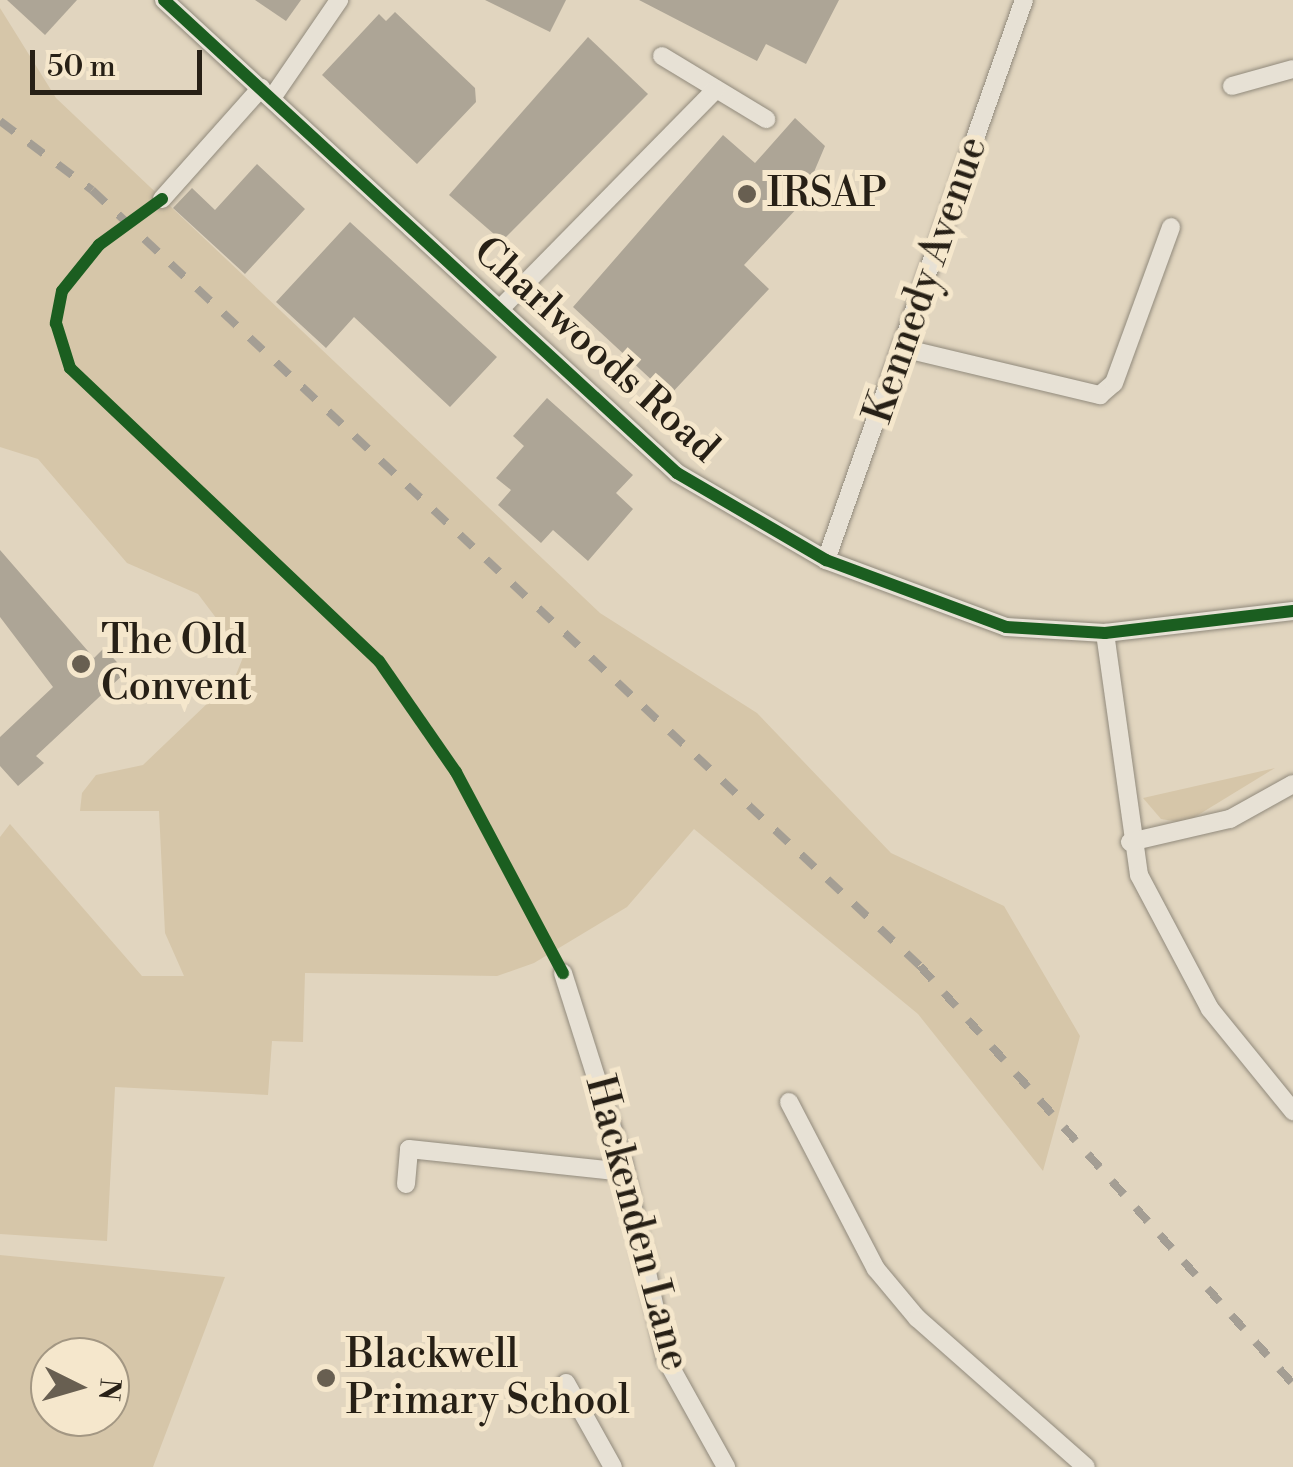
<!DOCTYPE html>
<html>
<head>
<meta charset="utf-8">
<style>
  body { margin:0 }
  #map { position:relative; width:1293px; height:1467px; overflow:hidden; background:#e1d5bf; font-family:"Libre Bodoni",serif }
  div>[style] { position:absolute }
  .green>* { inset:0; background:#d6c6a9 }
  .building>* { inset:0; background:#ada596 }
  .roads { filter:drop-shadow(0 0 2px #918a7c) drop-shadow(0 0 2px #918a7c) }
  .street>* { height:18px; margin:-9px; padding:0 9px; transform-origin:9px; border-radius:9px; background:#e7e1d5 }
  .rail>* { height:8px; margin-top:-4px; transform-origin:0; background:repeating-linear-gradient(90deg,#a49e94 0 18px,transparent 0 36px) }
  .cycleway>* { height:12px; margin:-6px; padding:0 6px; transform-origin:6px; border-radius:6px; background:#1b5e20 }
  .dots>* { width:28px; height:28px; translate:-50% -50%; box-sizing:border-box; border:5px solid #f5e7cc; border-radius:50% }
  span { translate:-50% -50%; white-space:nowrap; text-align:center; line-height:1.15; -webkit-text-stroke:10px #f5e7cc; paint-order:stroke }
  .poi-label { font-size:40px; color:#272016 }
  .left { translate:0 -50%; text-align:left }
  .street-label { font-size:40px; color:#272016 }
  .north { position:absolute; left:30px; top:1337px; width:100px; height:100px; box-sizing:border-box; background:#f5e7cc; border:2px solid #a39783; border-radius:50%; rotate:95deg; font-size:28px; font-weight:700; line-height:40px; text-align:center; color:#272016 }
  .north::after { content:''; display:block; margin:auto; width:35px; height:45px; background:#685f51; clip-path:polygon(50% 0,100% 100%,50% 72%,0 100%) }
  .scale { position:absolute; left:30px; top:50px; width:172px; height:45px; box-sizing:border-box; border:5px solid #272016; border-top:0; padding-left:12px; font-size:30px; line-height:35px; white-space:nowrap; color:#272016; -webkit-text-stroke:8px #f5e7cc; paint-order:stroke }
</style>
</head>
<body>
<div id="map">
  <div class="green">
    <i style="clip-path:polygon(0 8px,56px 98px,600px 613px,757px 713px,891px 853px,1004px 906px,1080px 1036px,1043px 1171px,918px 1014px,694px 829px,627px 907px,534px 963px,497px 976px,305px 973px,303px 1042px,272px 1041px,268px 1095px,115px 1087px,107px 1241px,0 1234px,0 837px,10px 824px,142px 976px,184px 976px,165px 933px,159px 811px,80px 811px,82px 793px,96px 775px,143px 765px,235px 677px,244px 655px,198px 594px,127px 563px,38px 459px,0 447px)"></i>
    <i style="clip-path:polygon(1275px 768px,1185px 823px,1161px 819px,1143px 798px)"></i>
    <i style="clip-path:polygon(evenodd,0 1255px,225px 1277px,153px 1467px,0 1467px,0 1255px,50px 1357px,110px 1357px,110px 1417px,50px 1417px,50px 1357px)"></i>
  </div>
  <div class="building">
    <i style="clip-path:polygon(7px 0,77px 0,45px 35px)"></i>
    <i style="clip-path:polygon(255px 0,301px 0,286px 21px)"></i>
    <i style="clip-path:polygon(485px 0,566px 0,550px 32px)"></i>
    <i style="clip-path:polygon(639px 0,839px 0,806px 64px,766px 44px,757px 61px)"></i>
    <i style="clip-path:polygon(395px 12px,475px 88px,476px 102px,417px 164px,322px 75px,379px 14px,386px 21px)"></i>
    <i style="clip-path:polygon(588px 37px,648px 94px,502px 241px,449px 195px)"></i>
    <i style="clip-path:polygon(795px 118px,825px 146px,800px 205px,744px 265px,769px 289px,669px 396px,573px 307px,723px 135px,755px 163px)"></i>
    <i style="clip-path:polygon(257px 164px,305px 209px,245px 274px,173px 208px,192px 188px,215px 210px)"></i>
    <i style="clip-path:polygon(350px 222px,497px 357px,450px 407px,354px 317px,326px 348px,276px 302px)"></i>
    <i style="clip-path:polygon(547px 398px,633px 475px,616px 493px,633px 509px,588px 561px,553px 530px,541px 543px,498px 505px,511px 490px,496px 478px,524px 446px,513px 436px)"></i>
    <i style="clip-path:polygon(0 550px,94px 658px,104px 648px,126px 672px,36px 756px,44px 763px,18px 786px,0 766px,0 737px,53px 687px,0 617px)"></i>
  </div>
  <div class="roads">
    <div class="street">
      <i style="left:164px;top:0;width:698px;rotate:42.68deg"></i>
      <i style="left:677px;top:473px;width:173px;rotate:30.3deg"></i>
      <i style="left:826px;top:560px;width:192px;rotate:20.4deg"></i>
      <i style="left:1006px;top:627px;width:99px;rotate:3.5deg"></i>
      <i style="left:1105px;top:633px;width:189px;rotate:-6.7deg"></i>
      <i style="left:662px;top:56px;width:122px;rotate:31.2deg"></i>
      <i style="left:1232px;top:86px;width:63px;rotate:-15.6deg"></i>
      <i style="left:272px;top:98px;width:119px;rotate:-55.6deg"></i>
      <i style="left:162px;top:199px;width:149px;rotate:-48.3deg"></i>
      <i style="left:500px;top:309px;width:308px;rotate:-45.5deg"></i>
      <i style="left:902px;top:348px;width:204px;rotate:13.4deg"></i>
      <i style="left:1100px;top:395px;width:18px;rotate:-41deg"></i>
      <i style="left:1114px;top:383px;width:166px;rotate:-69.9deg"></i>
      <i style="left:826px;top:560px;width:594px;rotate:-70.53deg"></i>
      <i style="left:1105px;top:633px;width:244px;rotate:82deg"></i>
      <i style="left:1139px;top:875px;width:152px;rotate:62.1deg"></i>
      <i style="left:1210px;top:1009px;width:132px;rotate:50.9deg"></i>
      <i style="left:1130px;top:842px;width:103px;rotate:-13deg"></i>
      <i style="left:1230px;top:819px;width:72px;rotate:-29.1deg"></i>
      <i style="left:563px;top:973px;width:198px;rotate:72.4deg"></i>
      <i style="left:623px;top:1162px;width:202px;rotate:77.7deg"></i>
      <i style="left:666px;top:1359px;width:124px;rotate:60.9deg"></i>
      <i style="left:789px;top:1102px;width:188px;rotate:62.5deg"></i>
      <i style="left:876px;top:1269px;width:64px;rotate:50.1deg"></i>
      <i style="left:917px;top:1318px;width:225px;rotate:41.4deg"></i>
      <i style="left:406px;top:1184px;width:35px;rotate:-85deg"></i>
      <i style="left:409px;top:1149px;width:217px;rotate:6.1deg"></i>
      <i style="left:566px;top:1383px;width:96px;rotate:60.8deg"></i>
    </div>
  </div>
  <div class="rail">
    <i style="left:0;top:121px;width:115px;rotate:36.9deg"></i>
    <i style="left:92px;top:190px;width:1135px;rotate:43.14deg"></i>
    <i style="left:920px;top:966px;width:560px;rotate:48.26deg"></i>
  </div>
  <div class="cycleway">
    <i style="left:164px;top:0;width:698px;rotate:42.68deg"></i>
    <i style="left:677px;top:473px;width:173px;rotate:30.3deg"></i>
    <i style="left:826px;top:560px;width:192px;rotate:20.4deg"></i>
    <i style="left:1006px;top:627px;width:99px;rotate:3.5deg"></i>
    <i style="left:1105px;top:633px;width:189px;rotate:-6.7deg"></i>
    <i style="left:162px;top:199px;width:78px;rotate:143.9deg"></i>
    <i style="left:99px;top:245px;width:59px;rotate:128.8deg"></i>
    <i style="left:62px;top:291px;width:33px;rotate:101deg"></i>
    <i style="left:56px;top:323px;width:47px;rotate:72.7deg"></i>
    <i style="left:70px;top:368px;width:426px;rotate:43.5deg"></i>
    <i style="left:379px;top:661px;width:135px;rotate:55.3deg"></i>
    <i style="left:456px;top:772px;width:228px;rotate:62deg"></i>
  </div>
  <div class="dots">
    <i style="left:747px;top:194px;background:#685f51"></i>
    <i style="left:81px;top:664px;background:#685f51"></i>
    <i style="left:326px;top:1378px;background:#685f51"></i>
  </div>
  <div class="poi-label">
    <span class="left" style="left:767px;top:194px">IRSAP</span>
    <span class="left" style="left:101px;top:664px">The Old<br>Convent</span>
    <span class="left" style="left:346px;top:1378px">Blackwell<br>Primary School</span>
  </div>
  <div class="street-label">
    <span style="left:926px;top:280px;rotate:-71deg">Kennedy Avenue</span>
    <span style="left:596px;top:350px;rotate:42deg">Charlwoods Road</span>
    <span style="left:637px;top:1223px;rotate:75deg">Hackenden Lane</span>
  </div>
  <div class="north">N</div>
  <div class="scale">50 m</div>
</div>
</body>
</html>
